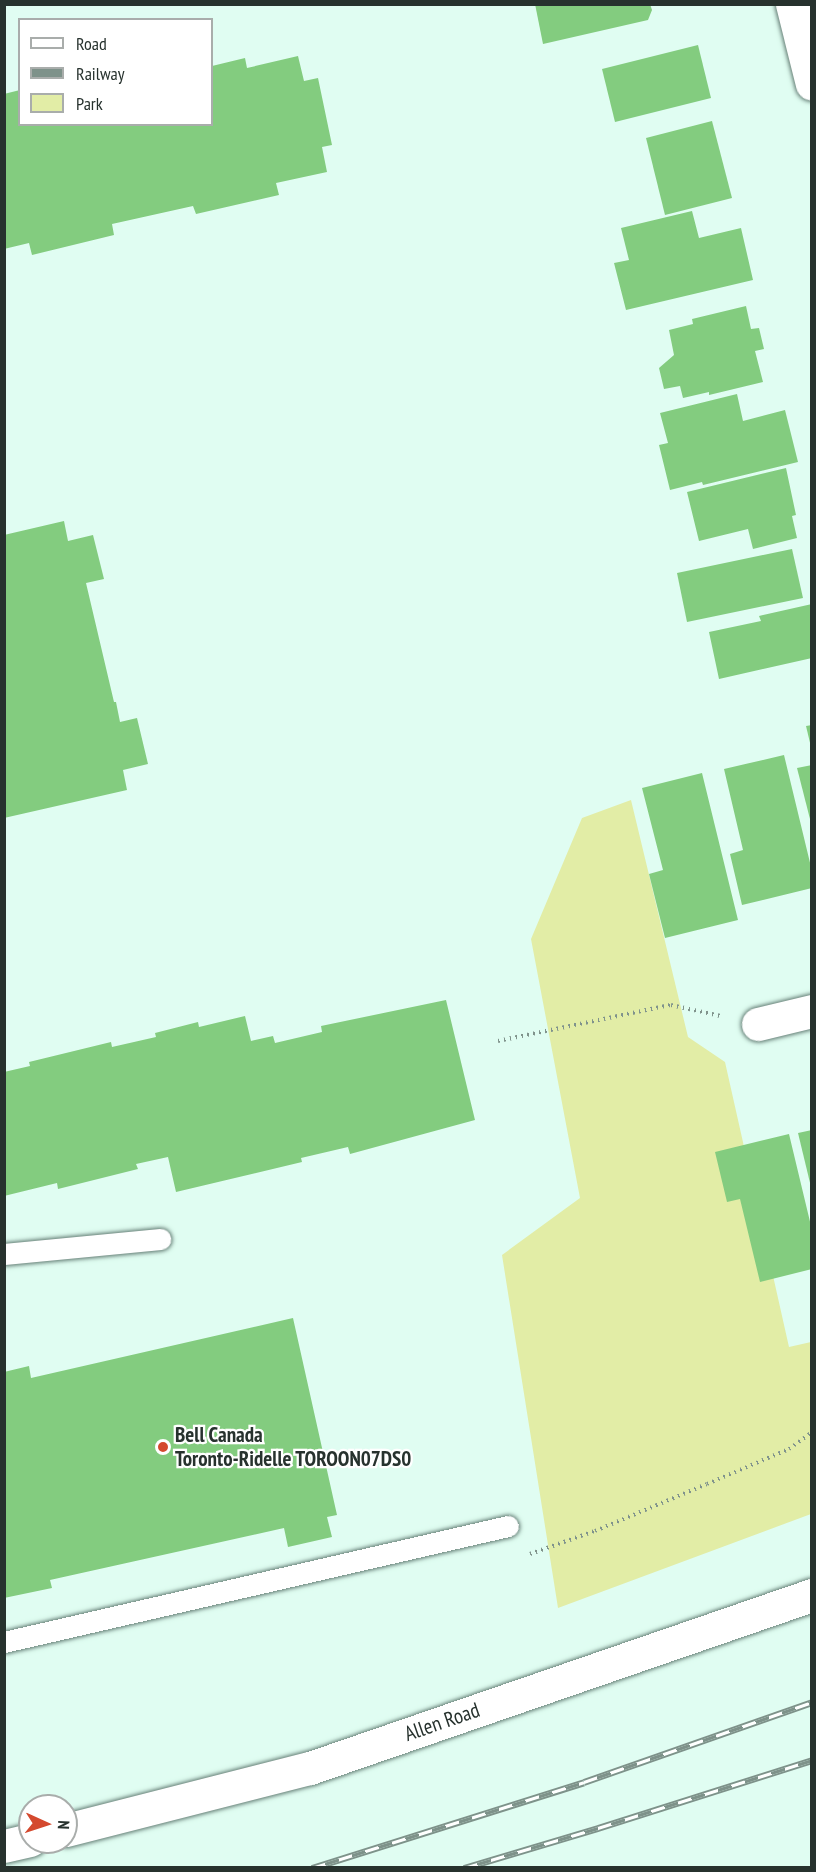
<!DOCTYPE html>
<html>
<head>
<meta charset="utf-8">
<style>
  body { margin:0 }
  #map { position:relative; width:816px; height:1872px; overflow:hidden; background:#e0fdf2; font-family:"PT Sans Narrow",sans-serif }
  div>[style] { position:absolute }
  .green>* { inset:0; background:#e2eda6 }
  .building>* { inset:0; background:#83cc7f }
  .path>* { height:4px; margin-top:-2px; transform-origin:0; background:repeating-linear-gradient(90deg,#80938c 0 1.5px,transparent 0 6px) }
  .roads { filter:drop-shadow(0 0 2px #678178) drop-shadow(0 0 2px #678178) }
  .service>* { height:21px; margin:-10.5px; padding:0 10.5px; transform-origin:10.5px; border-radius:10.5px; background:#fff }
  .minor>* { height:33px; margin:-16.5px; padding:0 16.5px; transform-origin:16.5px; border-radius:16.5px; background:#fff }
  .motorway>* { height:33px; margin:-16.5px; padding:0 16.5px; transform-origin:16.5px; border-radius:16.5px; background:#fff }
  .rail>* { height:7px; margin-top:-3.5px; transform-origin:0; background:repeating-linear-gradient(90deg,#fff 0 14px,#7e928a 0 28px); box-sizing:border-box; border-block:2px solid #7e928a }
  .dots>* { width:16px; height:16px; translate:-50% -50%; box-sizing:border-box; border:3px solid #fff; border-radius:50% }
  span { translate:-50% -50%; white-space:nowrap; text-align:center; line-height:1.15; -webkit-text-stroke:4.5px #fff; paint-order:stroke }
  .poi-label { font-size:21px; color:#27322e; font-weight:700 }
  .left { translate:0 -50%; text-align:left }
  .street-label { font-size:21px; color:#27322e }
  .frame { position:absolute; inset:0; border:6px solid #27322e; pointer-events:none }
  .legend { position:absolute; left:18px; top:18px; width:195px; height:108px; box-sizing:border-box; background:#fff; border:2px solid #a9adab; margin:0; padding:8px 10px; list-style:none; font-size:18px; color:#27322e }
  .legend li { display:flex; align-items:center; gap:12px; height:30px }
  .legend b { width:30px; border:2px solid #a9adab }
  .north { position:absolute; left:18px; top:1794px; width:60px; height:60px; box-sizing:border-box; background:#fff; border:2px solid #a9adab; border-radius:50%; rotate:93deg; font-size:16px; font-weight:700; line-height:24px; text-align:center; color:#27322e }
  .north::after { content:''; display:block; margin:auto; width:21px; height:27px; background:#d4492e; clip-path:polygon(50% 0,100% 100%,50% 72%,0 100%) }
</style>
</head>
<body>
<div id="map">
  <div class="green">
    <i style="clip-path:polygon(631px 800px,688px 1037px,725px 1062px,789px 1347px,811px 1342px,811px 1514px,558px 1608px,502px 1255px,580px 1198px,531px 939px,582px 818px)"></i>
  </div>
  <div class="building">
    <i style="clip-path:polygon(535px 4px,650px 4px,652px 10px,648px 20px,543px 44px)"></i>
    <i style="clip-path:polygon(698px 45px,711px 98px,615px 122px,602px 69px)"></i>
    <i style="clip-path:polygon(298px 56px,304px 81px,318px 78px,332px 145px,322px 147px,327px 172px,276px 183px,279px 195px,196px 214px,193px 206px,112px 224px,114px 235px,32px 255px,29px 243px,4px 249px,4px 94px,20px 90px,20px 124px,212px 124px,212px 66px,245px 58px,247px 68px)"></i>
    <i style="clip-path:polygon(712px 121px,732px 198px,665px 215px,646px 138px)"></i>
    <i style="clip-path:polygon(692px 211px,699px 238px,741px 228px,753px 280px,626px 310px,614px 263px,629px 260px,621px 228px)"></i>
    <i style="clip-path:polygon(746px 306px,751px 329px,759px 328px,764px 349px,755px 351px,763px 382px,709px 395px,709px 392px,683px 398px,680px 386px,664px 389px,659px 368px,674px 355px,669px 330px,693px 324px,692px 319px)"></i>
    <i style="clip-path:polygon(737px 394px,743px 421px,785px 410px,798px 462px,703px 485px,702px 482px,670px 490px,659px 445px,668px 443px,660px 413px)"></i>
    <i style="clip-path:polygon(786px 468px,796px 515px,792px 516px,797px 538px,753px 549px,748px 529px,699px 541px,687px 492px)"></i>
    <i style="clip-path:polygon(64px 521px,68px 541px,93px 535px,104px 579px,86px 583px,114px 702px,116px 702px,120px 722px,137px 718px,148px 764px,123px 770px,127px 790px,4px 818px,4px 535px)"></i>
    <i style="clip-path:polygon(792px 549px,803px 598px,687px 622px,677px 573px)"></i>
    <i style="clip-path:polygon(812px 604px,812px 658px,719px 679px,709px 632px,761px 621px,759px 616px)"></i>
    <i style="clip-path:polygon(812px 725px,812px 746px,811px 747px,806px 726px)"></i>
    <i style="clip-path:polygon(784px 755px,812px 871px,812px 888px,742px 905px,730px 854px,743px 850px,724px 769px)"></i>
    <i style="clip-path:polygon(812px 765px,812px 823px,811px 823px,797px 768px)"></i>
    <i style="clip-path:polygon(702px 773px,738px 920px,665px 938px,649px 874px,663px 870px,642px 788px)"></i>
    <i style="clip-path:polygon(446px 1000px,475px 1120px,350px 1154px,348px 1147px,301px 1158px,302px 1162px,176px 1192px,168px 1157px,136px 1164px,138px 1169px,58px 1189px,57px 1183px,4px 1196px,4px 1072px,30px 1066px,29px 1062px,111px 1042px,112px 1047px,156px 1037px,155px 1033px,198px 1022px,199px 1027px,245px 1016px,251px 1041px,273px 1036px,275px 1043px,322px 1032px,321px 1026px)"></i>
    <i style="clip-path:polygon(812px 1130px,812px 1187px,811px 1187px,798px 1133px)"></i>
    <i style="clip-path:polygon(789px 1134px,812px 1230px,812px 1269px,760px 1282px,740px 1199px,727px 1202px,715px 1152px)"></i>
    <i style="clip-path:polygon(293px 1318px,337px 1515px,327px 1517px,332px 1537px,288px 1547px,284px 1528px,50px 1580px,52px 1588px,4px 1598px,4px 1372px,29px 1366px,31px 1378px)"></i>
  </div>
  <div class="path">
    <i style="left:498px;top:1041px;width:177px;rotate:-11.8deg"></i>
    <i style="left:671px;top:1005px;width:51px;rotate:12.4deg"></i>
    <i style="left:530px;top:1554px;width:69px;rotate:-19.5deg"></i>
    <i style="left:595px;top:1531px;width:121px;rotate:-22.8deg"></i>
    <i style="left:707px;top:1484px;width:89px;rotate:-23.1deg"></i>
    <i style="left:789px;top:1449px;width:29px;rotate:-36deg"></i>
  </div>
  <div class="roads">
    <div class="service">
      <i style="left:4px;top:1254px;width:157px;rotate:-5.5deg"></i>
      <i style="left:4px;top:1642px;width:517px;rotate:-12.96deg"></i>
    </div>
    <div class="minor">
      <i style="left:792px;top:4px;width:82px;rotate:76deg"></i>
      <i style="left:758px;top:1024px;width:56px;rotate:-13.5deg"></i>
    </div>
    <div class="motorway">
      <i style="left:66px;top:1830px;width:252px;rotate:-14.3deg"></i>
      <i style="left:310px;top:1768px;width:531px;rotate:-19.02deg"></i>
      <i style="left:4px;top:1846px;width:27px;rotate:-13deg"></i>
    </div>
  </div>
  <div class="rail">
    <i style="left:312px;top:1868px;width:285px;rotate:-17.5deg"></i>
    <i style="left:584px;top:1782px;width:242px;rotate:-19.3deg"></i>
    <i style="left:464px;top:1868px;width:140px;rotate:-16.6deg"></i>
    <i style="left:598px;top:1828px;width:225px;rotate:-17.6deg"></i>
  </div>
  <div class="dots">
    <i style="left:163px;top:1447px;background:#d4492e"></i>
  </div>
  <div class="poi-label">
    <span class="left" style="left:175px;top:1447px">Bell Canada<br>Toronto-Ridelle TOROON07DS0</span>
  </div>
  <div class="street-label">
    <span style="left:442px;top:1722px;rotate:-19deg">Allen Road</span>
  </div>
  <div class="frame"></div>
  <ul class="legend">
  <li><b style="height:8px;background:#fff"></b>Road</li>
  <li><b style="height:8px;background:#7e928a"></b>Railway</li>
  <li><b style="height:16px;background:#e2eda6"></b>Park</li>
  </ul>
  <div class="north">N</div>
</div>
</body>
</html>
